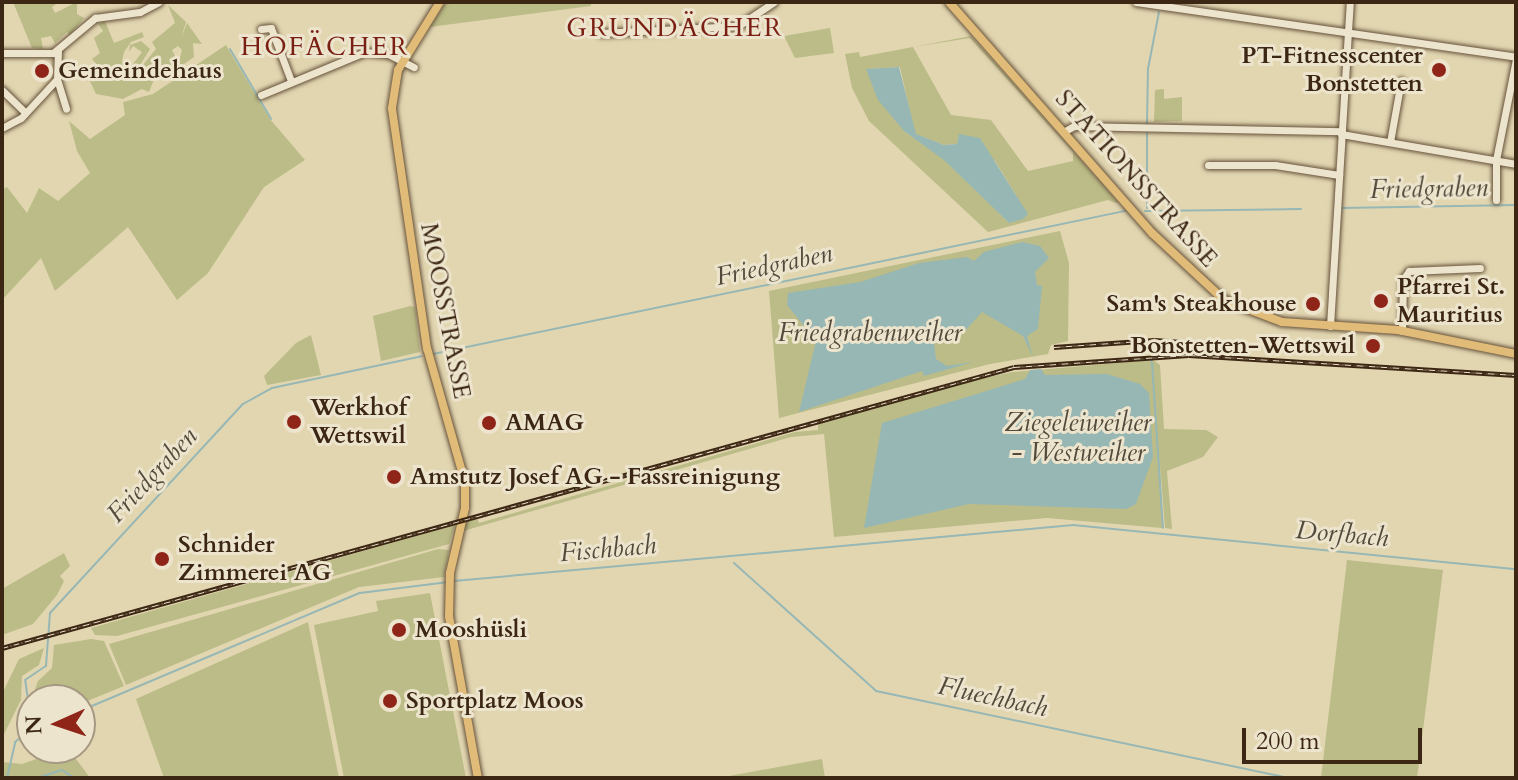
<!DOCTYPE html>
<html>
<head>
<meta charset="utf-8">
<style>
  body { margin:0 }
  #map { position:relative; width:1518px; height:780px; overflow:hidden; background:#e2d6b1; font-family:Cardo,serif }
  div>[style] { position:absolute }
  .green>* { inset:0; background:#bbbc87 }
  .water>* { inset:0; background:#97b7b5 }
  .stream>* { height:2px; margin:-1px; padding:0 1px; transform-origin:1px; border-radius:1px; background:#97b7b5 }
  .roads { filter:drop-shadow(0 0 2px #66523b) drop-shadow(0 0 2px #66523b) }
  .minor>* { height:7px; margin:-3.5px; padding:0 3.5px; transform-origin:3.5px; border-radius:3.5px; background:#ece4cc }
  .major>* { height:8px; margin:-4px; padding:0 4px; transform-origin:4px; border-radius:4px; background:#e1bb78 }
  .rail>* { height:5px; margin-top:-2.5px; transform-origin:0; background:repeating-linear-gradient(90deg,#ece4cc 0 6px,#3c2614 0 12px); box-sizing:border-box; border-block:2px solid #3c2614 }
  .dots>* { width:22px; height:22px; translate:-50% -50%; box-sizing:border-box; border:4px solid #ece4cc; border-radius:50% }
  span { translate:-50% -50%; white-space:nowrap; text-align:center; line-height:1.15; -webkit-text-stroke:6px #ece4cc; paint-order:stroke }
  .poi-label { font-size:24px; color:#3c2614; font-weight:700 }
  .right { translate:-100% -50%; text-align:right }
  .left { translate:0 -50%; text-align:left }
  .street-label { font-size:24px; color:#3c2614 }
  .neighbourhood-label { font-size:26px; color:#7a1f14; letter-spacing:2px }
  .water-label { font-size:26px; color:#534a3c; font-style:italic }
  .frame { position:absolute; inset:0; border:4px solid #3c2614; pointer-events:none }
  .north { position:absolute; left:16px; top:684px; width:80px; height:80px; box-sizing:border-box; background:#ece4cc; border:2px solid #a69882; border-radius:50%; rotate:267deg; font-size:22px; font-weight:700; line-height:32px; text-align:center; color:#3c2614 }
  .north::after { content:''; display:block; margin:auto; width:28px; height:36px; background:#8f2418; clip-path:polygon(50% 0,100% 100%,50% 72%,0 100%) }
  .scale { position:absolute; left:1242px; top:728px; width:180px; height:36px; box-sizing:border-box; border:4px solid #3c2614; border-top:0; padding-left:10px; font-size:24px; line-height:28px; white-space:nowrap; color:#3c2614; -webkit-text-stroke:6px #ece4cc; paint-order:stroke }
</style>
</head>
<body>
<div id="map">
  <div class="green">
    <i style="clip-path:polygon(13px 2px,59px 2px,52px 7px,55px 13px,77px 2px,77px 14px,84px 18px,70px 35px,67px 32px,55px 43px,51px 36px,41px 38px,43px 49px,32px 48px)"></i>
    <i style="clip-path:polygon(446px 2px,591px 2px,591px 6px,430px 27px)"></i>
    <i style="clip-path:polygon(168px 5px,186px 22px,181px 38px,187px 23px,202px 44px,193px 43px,194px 57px,177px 69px,182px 50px,178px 46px,172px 50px,176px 58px,173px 73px,155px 77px,149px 92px,142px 89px,123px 99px,96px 94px,86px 73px,93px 82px,104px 73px,92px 59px,100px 53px,94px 38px,103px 31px,98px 24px,105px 21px,114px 43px,142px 32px,144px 37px,131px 42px,124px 52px,122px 61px,131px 67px,142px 52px,133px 46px,129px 52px,130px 45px,141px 41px,150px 49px,132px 78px,156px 49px,152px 42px,175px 23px)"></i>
    <i style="clip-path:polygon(830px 28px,834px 53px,795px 58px,784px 36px)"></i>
    <i style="clip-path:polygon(evenodd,971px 36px,1118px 202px,1116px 203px,1108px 200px,988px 232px,869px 121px,852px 88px,845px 54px,859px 52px,860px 57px,971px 36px,970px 38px,1073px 152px,1073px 161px,1028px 171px,991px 120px,951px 115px,913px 47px,970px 38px,971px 36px,900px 67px,915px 134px,944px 145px,957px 144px,959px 135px,995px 161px,1016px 195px,1009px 223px,945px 160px,904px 131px,867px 69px,900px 67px)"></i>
    <i style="clip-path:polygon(226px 45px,270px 119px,305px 160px,264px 187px,208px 273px,177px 300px,128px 227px,55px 291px,41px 258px,2px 300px,2px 190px,7px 187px,27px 213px,39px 188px,58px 201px,90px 173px,77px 151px,69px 121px,90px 139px,125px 115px,123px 102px,153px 94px)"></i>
    <i style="clip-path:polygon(1164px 89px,1164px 99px,1182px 97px,1182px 121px,1154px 122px,1155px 90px)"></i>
    <i style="clip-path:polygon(1060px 231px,1069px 263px,1068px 341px,1051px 345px,1048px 354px,990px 364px,779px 418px,769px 291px)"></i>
    <i style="clip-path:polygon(410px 306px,415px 307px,420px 352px,381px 361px,373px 316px)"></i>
    <i style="clip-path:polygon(311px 335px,321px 375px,267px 385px,264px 376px,296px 343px)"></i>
    <i style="clip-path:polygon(1153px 360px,1160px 365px,1164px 429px,1206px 430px,1218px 437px,1203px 457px,1167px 471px,1172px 529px,1165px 528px,1160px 464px,1162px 528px,1047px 518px,834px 537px,824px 434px,791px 437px,463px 531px,465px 521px,477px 518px,479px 523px,795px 432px,818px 430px,818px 422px,945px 387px,1012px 372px)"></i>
    <i style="clip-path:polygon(455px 525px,449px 544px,117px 636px,95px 635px,91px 628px)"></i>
    <i style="clip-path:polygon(438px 549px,449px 550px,444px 577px,359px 587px,126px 685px,109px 644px)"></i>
    <i style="clip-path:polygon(64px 553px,70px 566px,60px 576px,64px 581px,57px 595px,33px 624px,2px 635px,2px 589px)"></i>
    <i style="clip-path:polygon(1347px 560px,1443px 570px,1417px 778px,1321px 778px)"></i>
    <i style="clip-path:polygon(430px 593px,466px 778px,344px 778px,314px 625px,378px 611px,376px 601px)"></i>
    <i style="clip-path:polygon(308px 622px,339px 778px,164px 778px,136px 699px)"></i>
    <i style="clip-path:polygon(91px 639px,104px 641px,124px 686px,80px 704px,80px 700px,30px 703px,38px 681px,52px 668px,54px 645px)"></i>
    <i style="clip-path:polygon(44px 648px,39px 665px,22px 676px,21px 700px,2px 738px,2px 694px,19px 659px)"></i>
    <i style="clip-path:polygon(68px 748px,90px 778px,2px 778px,2px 762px,22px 764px)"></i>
    <i style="clip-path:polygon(822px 759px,825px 778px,715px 778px,729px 776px)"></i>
  </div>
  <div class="water">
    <i style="clip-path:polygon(899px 67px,916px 134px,944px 145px,957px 144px,959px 134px,980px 138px,1028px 214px,1023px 219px,1009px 223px,944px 160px,904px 131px,878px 100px,866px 69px)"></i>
    <i style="clip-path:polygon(1022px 242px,1040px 246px,1049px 258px,1035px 272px,1037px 285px,1042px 286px,1038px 329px,1027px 336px,1033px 357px,1023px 336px,982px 312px,964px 332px,941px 333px,934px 343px,936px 359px,947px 366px,973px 362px,924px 376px,922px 371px,799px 412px,816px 341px,787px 305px,788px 293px,860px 282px,919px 263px,967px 257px,974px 261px,984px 252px)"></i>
    <i style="clip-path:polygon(1041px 369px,1045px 375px,1107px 374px,1140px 384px,1149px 393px,1153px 457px,1136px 504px,1126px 509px,969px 504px,864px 528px,882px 423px,1025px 379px,1030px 370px)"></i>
  </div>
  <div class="stream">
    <i style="left:230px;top:49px;width:81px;rotate:59.6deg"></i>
    <i style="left:1147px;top:124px;width:55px;rotate:-89deg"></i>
    <i style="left:1148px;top:69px;width:58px;rotate:-79.1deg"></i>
    <i style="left:1147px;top:131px;width:77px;rotate:90deg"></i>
    <i style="left:1342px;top:208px;width:174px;rotate:-1deg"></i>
    <i style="left:1145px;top:211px;width:156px;rotate:-0.7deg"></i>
    <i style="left:433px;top:354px;width:707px;rotate:-11.68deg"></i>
    <i style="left:1151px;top:360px;width:1px;rotate:90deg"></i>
    <i style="left:1152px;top:363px;width:165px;rotate:86.2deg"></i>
    <i style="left:734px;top:563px;width:191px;rotate:42deg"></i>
    <i style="left:876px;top:691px;width:423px;rotate:11.9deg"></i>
    <i style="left:454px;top:581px;width:622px;rotate:-5.17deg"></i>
    <i style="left:1073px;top:525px;width:445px;rotate:5.7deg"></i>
    <i style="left:80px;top:711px;width:304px;rotate:-22.9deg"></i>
    <i style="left:360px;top:593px;width:89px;rotate:-7.1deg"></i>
    <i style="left:23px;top:731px;width:25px;rotate:-76deg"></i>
    <i style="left:29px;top:707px;width:27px;rotate:-98deg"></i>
    <i style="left:25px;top:680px;width:25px;rotate:-34deg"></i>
    <i style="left:46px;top:666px;width:53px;rotate:-85.7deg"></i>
    <i style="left:50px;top:613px;width:284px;rotate:-47.3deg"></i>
    <i style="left:243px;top:404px;width:33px;rotate:-29deg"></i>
    <i style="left:272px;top:388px;width:153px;rotate:-12deg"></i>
    <i style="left:7px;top:778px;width:37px;rotate:-77deg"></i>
    <i style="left:15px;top:742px;width:22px;rotate:-39deg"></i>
    <i style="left:37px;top:778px;width:26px;rotate:-18deg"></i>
    <i style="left:62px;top:770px;width:14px;rotate:34deg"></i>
  </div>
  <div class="roads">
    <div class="minor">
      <i style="left:1136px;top:2px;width:384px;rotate:8.2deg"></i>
      <i style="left:261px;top:29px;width:10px;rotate:-6deg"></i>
      <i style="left:271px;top:28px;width:57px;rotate:69.3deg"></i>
      <i style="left:601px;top:33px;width:137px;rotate:-2.9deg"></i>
      <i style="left:738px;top:26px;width:43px;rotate:-33.7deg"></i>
      <i style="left:2px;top:53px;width:51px"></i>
      <i style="left:53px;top:53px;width:55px;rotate:-39.8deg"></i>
      <i style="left:95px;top:18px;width:45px;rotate:-7.6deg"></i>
      <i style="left:140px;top:12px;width:21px;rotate:-28deg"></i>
      <i style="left:57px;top:79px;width:31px;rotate:73deg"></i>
      <i style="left:2px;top:90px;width:29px;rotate:44deg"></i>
      <i style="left:261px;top:95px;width:113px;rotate:-22.5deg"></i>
      <i style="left:365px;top:52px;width:23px;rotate:5deg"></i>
      <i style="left:388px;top:54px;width:29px;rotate:27deg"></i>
      <i style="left:2px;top:128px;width:21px;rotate:-28deg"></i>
      <i style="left:21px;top:118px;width:53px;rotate:-47.3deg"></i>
      <i style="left:57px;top:79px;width:28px;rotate:-88deg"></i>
      <i style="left:1065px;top:131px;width:10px;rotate:-29deg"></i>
      <i style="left:1074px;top:126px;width:268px;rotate:1.1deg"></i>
      <i style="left:1341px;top:134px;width:178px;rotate:9.7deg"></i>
      <i style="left:1390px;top:142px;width:62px;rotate:-79.8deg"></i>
      <i style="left:1208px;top:165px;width:67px"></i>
      <i style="left:1275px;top:165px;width:65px;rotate:8.9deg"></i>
      <i style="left:1496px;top:200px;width:40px;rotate:-90deg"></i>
      <i style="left:1496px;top:160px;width:103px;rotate:-78.8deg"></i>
      <i style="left:1330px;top:326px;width:325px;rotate:-86.5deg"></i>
      <i style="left:1402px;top:331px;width:52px;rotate:-88.9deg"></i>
      <i style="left:1403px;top:279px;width:10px;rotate:-53deg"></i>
      <i style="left:1409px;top:271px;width:71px;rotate:-2.4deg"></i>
    </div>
    <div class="major">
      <i style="left:440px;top:2px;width:80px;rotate:121.7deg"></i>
      <i style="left:398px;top:70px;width:39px;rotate:99deg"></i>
      <i style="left:392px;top:109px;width:242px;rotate:81.7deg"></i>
      <i style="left:427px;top:348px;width:139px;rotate:74.2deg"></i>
      <i style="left:465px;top:482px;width:26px;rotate:90deg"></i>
      <i style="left:465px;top:508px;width:67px;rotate:103deg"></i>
      <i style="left:450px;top:573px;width:43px;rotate:91.3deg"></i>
      <i style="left:449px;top:616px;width:165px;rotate:79.9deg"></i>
      <i style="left:949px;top:2px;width:308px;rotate:48.7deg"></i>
      <i style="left:1152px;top:233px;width:98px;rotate:42.9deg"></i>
      <i style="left:1224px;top:300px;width:62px;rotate:20.8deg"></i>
      <i style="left:1282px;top:322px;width:116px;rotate:3.9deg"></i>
      <i style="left:1398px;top:330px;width:120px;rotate:11.5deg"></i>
    </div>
  </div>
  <div class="rail">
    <i style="left:1054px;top:347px;width:101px;rotate:-4deg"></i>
    <i style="left:1155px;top:340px;width:91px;rotate:4.4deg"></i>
    <i style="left:2px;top:648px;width:1050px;rotate:-15.52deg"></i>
    <i style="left:1014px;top:367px;width:175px;rotate:-3.9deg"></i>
    <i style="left:1189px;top:355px;width:328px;rotate:3.5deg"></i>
  </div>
  <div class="dots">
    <i style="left:1439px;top:70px;background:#8f2418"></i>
    <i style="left:42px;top:71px;background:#8f2418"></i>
    <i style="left:1381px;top:301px;background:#8f2418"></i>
    <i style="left:1313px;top:304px;background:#8f2418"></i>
    <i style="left:1373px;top:346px;background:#8f2418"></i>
    <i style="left:294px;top:422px;background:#8f2418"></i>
    <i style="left:489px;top:423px;background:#8f2418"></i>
    <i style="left:394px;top:477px;background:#8f2418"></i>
    <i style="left:162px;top:559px;background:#8f2418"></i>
    <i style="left:399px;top:630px;background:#8f2418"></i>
    <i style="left:390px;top:701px;background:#8f2418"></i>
  </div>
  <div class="poi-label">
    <span class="right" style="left:1423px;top:70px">PT-Fitnesscenter<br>Bonstetten</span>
    <span class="left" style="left:58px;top:71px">Gemeindehaus</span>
    <span class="left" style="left:1397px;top:301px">Pfarrei St.<br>Mauritius</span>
    <span class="right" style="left:1297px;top:304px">Sam's Steakhouse</span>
    <span class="right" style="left:1355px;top:346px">Bonstetten-Wettswil</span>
    <span class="left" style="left:310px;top:422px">Werkhof<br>Wettswil</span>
    <span class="left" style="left:505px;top:423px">AMAG</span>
    <span class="left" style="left:410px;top:477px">Amstutz Josef AG - Fassreinigung</span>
    <span class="left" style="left:178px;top:559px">Schnider<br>Zimmerei AG</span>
    <span class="left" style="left:415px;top:630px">Mooshüsli</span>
    <span class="left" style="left:406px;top:701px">Sportplatz Moos</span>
  </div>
  <div class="street-label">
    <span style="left:1136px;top:179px;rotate:48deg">STATIONSSTRASSE</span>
    <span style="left:445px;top:311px;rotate:79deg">MOOSSTRASSE</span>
  </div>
  <div class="neighbourhood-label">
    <span style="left:675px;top:28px">GRUNDÄCHER</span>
    <span style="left:325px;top:47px">HOFÄCHER</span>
  </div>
  <div class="water-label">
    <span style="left:1429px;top:189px;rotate:-1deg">Friedgraben</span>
    <span style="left:774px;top:265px;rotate:-12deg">Friedgraben</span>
    <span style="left:870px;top:333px">Friedgrabenweiher</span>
    <span style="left:1078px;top:438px">Ziegeleiweiher<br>- Westweiher</span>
    <span style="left:152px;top:475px;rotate:-47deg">Friedgraben</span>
    <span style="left:1342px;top:534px;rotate:5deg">Dorfbach</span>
    <span style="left:608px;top:549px;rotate:-5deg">Fischbach</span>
    <span style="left:993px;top:697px;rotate:12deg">Fluechbach</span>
  </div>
  <div class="frame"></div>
  <div class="north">N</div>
  <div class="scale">200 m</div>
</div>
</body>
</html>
